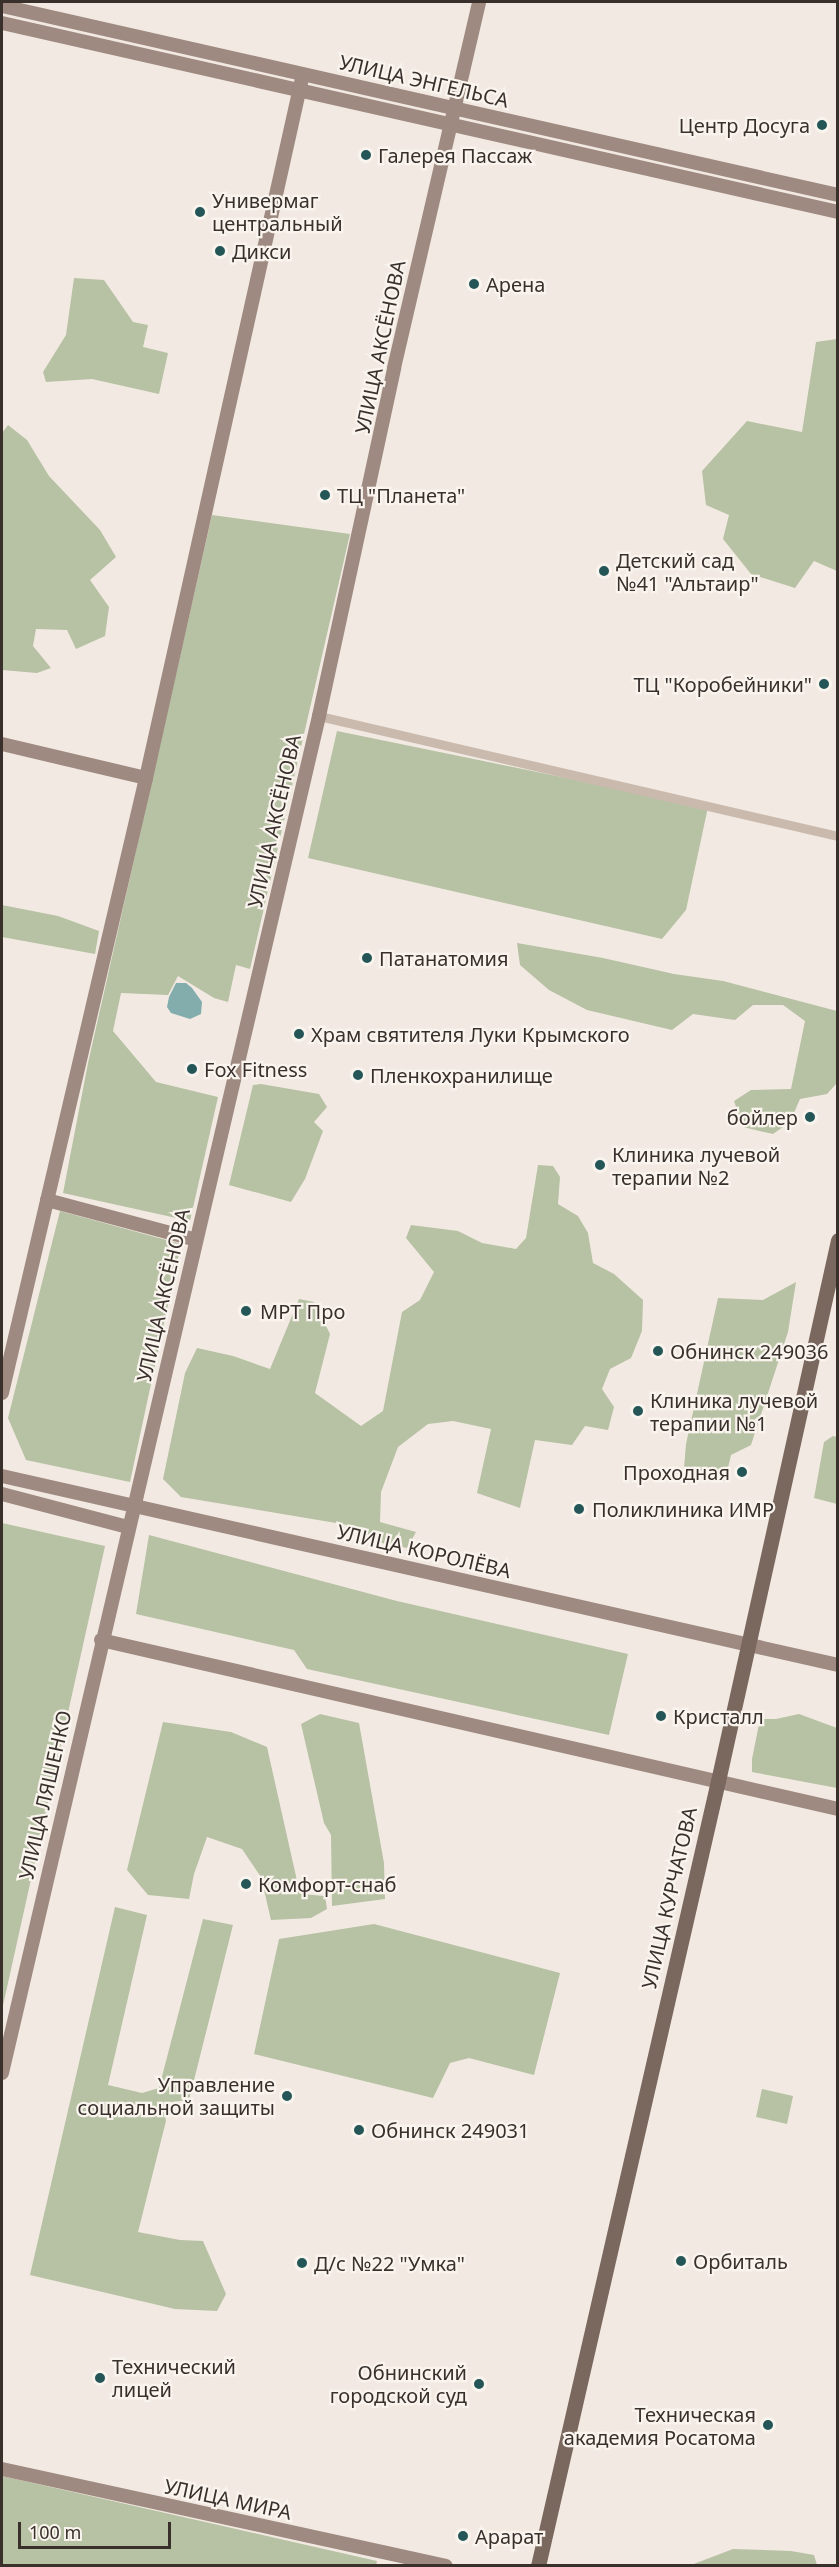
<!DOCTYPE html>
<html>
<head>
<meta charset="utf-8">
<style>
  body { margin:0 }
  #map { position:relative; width:839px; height:2567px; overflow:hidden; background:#f2eae2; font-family:"Noto Sans",sans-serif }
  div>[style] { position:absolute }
  .green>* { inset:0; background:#b7c1a3 }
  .water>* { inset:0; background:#83adad }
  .street>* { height:9px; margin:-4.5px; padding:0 4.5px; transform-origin:4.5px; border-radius:4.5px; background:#cabaae }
  .secondary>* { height:14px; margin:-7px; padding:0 7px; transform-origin:7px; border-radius:7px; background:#9e8a80 }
  .primary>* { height:15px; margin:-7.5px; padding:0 7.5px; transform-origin:7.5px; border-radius:7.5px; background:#7a675e }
  .dots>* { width:16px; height:16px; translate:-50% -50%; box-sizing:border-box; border:3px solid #faf4ee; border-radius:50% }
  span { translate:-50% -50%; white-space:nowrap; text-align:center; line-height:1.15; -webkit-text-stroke:4.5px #faf4ee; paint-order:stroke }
  .street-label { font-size:20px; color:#39302c }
  .poi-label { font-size:20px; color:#39302c }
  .right { translate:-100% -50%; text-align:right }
  .left { translate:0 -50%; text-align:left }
  .frame { position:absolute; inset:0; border:3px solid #39302c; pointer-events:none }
  .scale { position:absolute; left:18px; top:2522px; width:153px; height:27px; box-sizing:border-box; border:3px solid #39302c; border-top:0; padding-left:8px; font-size:18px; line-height:21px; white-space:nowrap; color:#39302c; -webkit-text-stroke:4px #faf4ee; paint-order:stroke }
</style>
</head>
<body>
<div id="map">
  <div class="green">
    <i style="clip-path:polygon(74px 278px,104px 280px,133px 322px,148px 325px,143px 347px,168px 353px,159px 394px,92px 379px,46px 382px,43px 372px,66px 335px)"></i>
    <i style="clip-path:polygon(837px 339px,837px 571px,814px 561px,795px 588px,751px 574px,723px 539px,729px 515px,706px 505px,702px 471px,747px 421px,802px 432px,816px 342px)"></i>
    <i style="clip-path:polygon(8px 425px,27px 440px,49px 476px,100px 530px,116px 557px,90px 580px,109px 607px,105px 636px,76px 649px,67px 630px,36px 629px,33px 646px,51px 668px,37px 673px,2px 670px,2px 433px)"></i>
    <i style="clip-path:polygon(212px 515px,350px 534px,250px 969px,236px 965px,228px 1002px,214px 998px,178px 976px,168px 995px,121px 993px,113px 1031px,156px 1082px,218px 1097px,190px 1221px,63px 1193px,88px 1063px)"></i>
    <i style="clip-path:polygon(337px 731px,708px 807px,686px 910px,662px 939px,308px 858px)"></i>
    <i style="clip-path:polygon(2px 905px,58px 916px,99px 931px,95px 954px,2px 937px)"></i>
    <i style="clip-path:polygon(517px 943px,603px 958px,674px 974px,723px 981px,837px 1011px,837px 1083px,827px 1094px,800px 1099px,790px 1122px,773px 1134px,743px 1127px,734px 1101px,751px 1090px,791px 1089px,805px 1021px,783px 1005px,753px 1005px,735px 1020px,693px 1014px,672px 1030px,587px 1010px,549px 990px,520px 965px)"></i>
    <i style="clip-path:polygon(261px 1084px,319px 1094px,327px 1107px,314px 1122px,323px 1131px,305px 1179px,291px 1202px,229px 1185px,253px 1085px)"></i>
    <i style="clip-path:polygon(538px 1165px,553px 1166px,560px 1177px,558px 1204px,578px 1216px,588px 1233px,593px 1263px,614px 1274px,643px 1300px,642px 1331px,631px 1358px,610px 1369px,602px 1389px,614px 1407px,608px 1430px,585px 1426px,572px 1445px,535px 1440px,520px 1508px,477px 1493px,491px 1429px,453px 1421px,428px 1424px,398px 1447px,381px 1492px,380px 1522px,416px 1532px,407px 1548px,372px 1541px,348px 1525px,181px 1497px,163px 1479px,185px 1373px,197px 1348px,233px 1356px,270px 1369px,299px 1299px,314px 1302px,330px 1334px,315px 1393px,361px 1426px,383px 1411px,402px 1312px,420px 1300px,434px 1272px,406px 1238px,411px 1225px,458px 1231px,482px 1243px,516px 1249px,526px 1238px)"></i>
    <i style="clip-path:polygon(60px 1211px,181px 1244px,130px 1482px,26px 1460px,8px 1418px)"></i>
    <i style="clip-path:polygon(796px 1282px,788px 1332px,751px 1445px,731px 1455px,725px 1481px,684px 1468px,686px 1444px,718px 1298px,763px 1300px)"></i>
    <i style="clip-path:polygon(833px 1436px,837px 1437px,837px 1504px,814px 1498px,824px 1442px)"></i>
    <i style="clip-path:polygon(2px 1523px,105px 1546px,2px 2010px)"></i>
    <i style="clip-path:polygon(149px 1535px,397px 1601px,628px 1654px,609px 1735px,307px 1669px,294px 1650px,136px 1614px)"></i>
    <i style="clip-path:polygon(320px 1714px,359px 1723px,384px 1863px,385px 1899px,332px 1906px,331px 1835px,324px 1823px,301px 1724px)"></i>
    <i style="clip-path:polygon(799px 1714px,837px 1728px,837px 1788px,752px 1772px,752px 1759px,760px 1719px,776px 1719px)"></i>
    <i style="clip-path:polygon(163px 1722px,231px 1732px,267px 1747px,300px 1894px,325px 1896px,327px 1909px,311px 1918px,271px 1920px,261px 1877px,242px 1849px,207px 1837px,194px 1874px,189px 1899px,148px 1895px,127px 1870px)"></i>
    <i style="clip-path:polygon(115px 1907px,147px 1915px,108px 2085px,142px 2093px,159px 2088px,203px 1919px,233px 1925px,189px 2100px,163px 2103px,166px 2121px,138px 2232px,180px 2240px,203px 2241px,226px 2294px,217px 2311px,175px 2309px,30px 2275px)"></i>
    <i style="clip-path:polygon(374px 1924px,560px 1973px,534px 2075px,469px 2058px,450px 2063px,433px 2098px,254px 2054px,279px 1939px)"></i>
    <i style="clip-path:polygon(762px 2089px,793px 2096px,787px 2124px,756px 2117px)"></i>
    <i style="clip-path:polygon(2px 2476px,377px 2561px,376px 2566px,2px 2565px)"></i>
    <i style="clip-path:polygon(733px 2549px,791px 2551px,814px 2555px,817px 2565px,691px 2565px)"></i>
  </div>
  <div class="water">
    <i style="clip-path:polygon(176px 983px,186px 983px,192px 988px,202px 1002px,201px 1014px,190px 1019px,171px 1013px,167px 1007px,169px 997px)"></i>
  </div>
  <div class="street">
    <i style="left:319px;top:716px;width:533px;rotate:13.02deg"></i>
  </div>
  <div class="secondary">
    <i style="left:2px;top:6px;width:857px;rotate:12.74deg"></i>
    <i style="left:2px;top:23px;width:857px;rotate:12.74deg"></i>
    <i style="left:2px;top:744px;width:148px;rotate:13.3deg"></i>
    <i style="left:47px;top:1200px;width:154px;rotate:15deg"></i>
    <i style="left:2px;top:1393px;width:632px;rotate:-76.82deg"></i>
    <i style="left:146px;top:778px;width:721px;rotate:-77.43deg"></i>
    <i style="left:2px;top:1476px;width:857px;rotate:12.74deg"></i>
    <i style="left:2px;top:1494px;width:130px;rotate:14.7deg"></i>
    <i style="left:101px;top:1640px;width:756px;rotate:12.92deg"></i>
    <i style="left:2px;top:2073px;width:1394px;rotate:-76.85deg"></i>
    <i style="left:319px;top:716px;width:356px;rotate:-77.8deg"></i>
    <i style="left:394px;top:368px;width:376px;rotate:-76.9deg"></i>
    <i style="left:2px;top:2469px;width:454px;rotate:12.3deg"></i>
  </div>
  <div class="primary">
    <i style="left:538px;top:2566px;width:805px;rotate:-77.09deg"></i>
    <i style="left:718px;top:1781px;width:554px;rotate:-77.49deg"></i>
  </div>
  <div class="dots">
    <i style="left:822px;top:125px;background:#245658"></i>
    <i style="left:366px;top:155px;background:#245658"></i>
    <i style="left:200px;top:212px;background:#245658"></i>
    <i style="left:220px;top:251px;background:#245658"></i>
    <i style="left:474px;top:284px;background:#245658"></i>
    <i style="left:325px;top:495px;background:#245658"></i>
    <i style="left:604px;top:571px;background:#245658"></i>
    <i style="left:824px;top:684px;background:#245658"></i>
    <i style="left:367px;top:958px;background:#245658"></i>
    <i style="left:299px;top:1034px;background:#245658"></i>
    <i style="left:192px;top:1069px;background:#245658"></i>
    <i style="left:358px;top:1075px;background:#245658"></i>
    <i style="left:810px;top:1117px;background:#245658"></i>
    <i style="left:600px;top:1165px;background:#245658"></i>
    <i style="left:246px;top:1311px;background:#245658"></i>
    <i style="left:658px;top:1351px;background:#245658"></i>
    <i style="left:638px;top:1411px;background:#245658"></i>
    <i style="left:742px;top:1472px;background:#245658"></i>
    <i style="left:579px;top:1509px;background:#245658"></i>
    <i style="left:661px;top:1716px;background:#245658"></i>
    <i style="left:246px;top:1884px;background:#245658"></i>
    <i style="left:287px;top:2096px;background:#245658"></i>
    <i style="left:359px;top:2130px;background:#245658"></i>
    <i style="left:681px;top:2261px;background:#245658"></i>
    <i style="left:302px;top:2263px;background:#245658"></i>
    <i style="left:100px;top:2378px;background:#245658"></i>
    <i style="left:479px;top:2384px;background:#245658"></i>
    <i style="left:768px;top:2425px;background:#245658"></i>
    <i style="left:463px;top:2536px;background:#245658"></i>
  </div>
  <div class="street-label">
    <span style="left:424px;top:81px;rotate:13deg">УЛИЦА ЭНГЕЛЬСА</span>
    <span style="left:380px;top:347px;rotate:-78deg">УЛИЦА АКСЁНОВА</span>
    <span style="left:274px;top:821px;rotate:-77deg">УЛИЦА АКСЁНОВА</span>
    <span style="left:163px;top:1295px;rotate:-77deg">УЛИЦА АКСЁНОВА</span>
    <span style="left:424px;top:1551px;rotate:13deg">УЛИЦА КОРОЛЁВА</span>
    <span style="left:45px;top:1795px;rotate:-77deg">УЛИЦА ЛЯШЕНКО</span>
    <span style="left:669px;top:1898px;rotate:-77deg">УЛИЦА КУРЧАТОВА</span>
    <span style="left:228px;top:2499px;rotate:12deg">УЛИЦА МИРА</span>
  </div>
  <div class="poi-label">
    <span class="right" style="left:810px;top:125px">Центр Досуга</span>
    <span class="left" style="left:378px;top:155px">Галерея Пассаж</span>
    <span class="left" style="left:212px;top:212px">Универмаг<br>центральный</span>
    <span class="left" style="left:232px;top:251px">Дикси</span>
    <span class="left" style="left:486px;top:284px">Арена</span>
    <span class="left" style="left:337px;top:495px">ТЦ "Планета"</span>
    <span class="left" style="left:616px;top:572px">Детский сад<br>№41 "Альтаир"</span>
    <span class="right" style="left:812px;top:684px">ТЦ "Коробейники"</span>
    <span class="left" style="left:379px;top:958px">Патанатомия</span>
    <span class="left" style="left:311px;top:1034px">Храм святителя Луки Крымского</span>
    <span class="left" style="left:204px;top:1069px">Fox Fitness</span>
    <span class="left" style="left:370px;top:1075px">Пленкохранилище</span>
    <span class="right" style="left:798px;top:1117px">бойлер</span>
    <span class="left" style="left:612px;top:1166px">Клиника лучевой<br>терапии №2</span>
    <span class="left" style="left:260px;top:1311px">МРТ Про</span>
    <span class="left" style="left:670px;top:1351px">Обнинск 249036</span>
    <span class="left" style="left:650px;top:1412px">Клиника лучевой<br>терапии №1</span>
    <span class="right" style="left:730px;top:1472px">Проходная</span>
    <span class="left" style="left:592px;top:1509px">Поликлиника ИМР</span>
    <span class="left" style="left:673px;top:1716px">Кристалл</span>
    <span class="left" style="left:258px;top:1884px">Комфорт-снаб</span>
    <span class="right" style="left:275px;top:2096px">Управление<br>социальной защиты</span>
    <span class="left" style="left:371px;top:2130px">Обнинск 249031</span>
    <span class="left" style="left:693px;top:2261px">Орбиталь</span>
    <span class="left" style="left:314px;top:2263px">Д/с №22 "Умка"</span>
    <span class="left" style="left:112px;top:2378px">Технический<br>лицей</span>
    <span class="right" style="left:467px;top:2384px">Обнинский<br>городской суд</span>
    <span class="right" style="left:756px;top:2426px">Техническая<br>академия Росатома</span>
    <span class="left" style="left:475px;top:2536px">Арарат</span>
  </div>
  <div class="frame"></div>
  <div class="scale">100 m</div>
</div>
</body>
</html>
